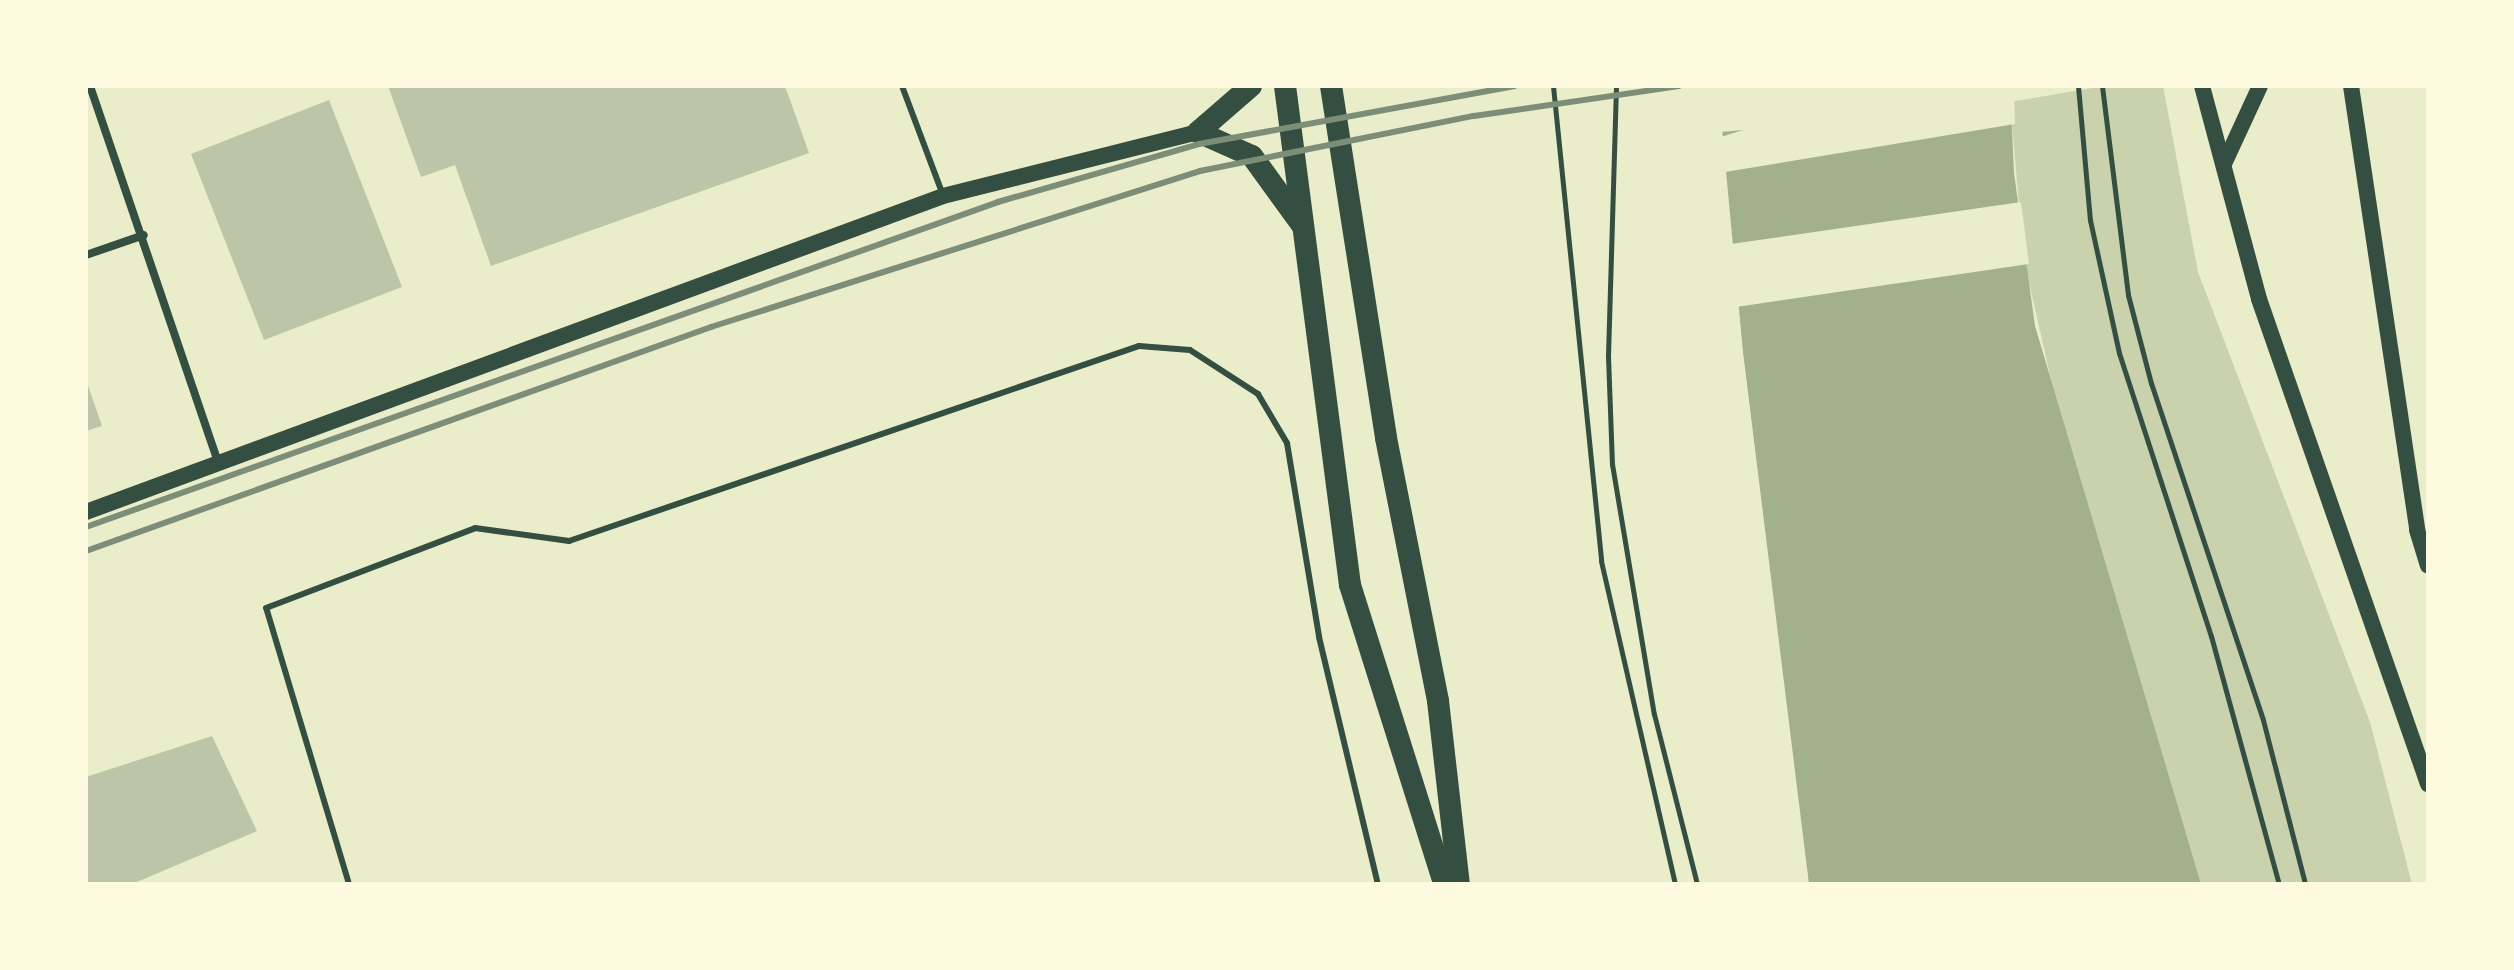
<!DOCTYPE html>
<html>
<head>
<meta charset="utf-8">
<style>
  body { margin:0 }
  #map { position:relative; width:2514px; height:970px; overflow:hidden; background:#e9edc9; font-family:"Fira Sans",sans-serif }
  div>[style] { position:absolute }
  .green>* { inset:0; background:#cad2ad }
  .water>* { inset:0; background:#a3b18a }
  .pier>* { inset:0; background:#e9edc9 }
  .building>* { inset:0; background:#bcc5a7 }
  .path>* { height:5px; margin:-2.5px; padding:0 2.5px; transform-origin:2.5px; border-radius:2.5px; background:#344e41 }
  .service>* { height:6px; margin:-3px; padding:0 3px; transform-origin:3px; border-radius:3px; background:#344e41 }
  .minor>* { height:8px; margin:-4px; padding:0 4px; transform-origin:4px; border-radius:4px; background:#344e41 }
  .secondary>* { height:16px; margin:-8px; padding:0 8px; transform-origin:8px; border-radius:8px; background:#344e41 }
  .trunk>* { height:22px; margin:-11px; padding:0 11px; transform-origin:11px; border-radius:11px; background:#344e41 }
  .rail>* { height:6px; margin:-3px; padding:0 3px; transform-origin:3px; border-radius:3px; background:#7c8e77 }
  span { translate:-50% -50%; white-space:nowrap; text-align:center; line-height:1.15; -webkit-text-stroke:8px #fefae0; paint-order:stroke }
  .frame { position:absolute; inset:0; border:88px solid #fefae0; pointer-events:none }
</style>
</head>
<body>
<div id="map">
  <div class="green">
    <i style="clip-path:polygon(2104px 86px,2163px 86px,2198px 272px,2370px 722px,2412px 884px,2201px 884px,2063px 433px,2024px 260px,2010px 102px)"></i>
  </div>
  <div class="water">
    <i style="clip-path:polygon(1718px 86px,2010px 86px,2014px 173px,2035px 326px,2201px 884px,1809px 884px,1743px 352px)"></i>
  </div>
  <div class="pier">
    <i style="clip-path:polygon(1714px 86px,2014px 86px,2015px 124px,1725px 172px,1721px 137px,1743px 130px,1721px 132px)"></i>
    <i style="clip-path:polygon(2021px 202px,2029px 264px,1736px 307px,1731px 244px)"></i>
  </div>
  <div class="building">
    <i style="clip-path:polygon(388px 86px,785px 86px,809px 153px,491px 266px,455px 165px,421px 177px)"></i>
    <i style="clip-path:polygon(329px 100px,402px 287px,264px 340px,191px 154px)"></i>
    <i style="clip-path:polygon(86px 380px,102px 426px,86px 431px)"></i>
    <i style="clip-path:polygon(212px 736px,257px 831px,132px 884px,86px 884px,86px 777px)"></i>
  </div>
  <div class="path">
    <i style="left:1553px;top:86px;width:477px;rotate:84.2deg"></i>
    <i style="left:1601px;top:561px;width:331px;rotate:77.1deg"></i>
    <i style="left:1616px;top:86px;width:270px;rotate:91.7deg"></i>
    <i style="left:1608px;top:356px;width:108px;rotate:87.9deg"></i>
    <i style="left:1612px;top:464px;width:254px;rotate:80.5deg"></i>
    <i style="left:1654px;top:714px;width:175px;rotate:75.8deg"></i>
    <i style="left:2078px;top:86px;width:135px;rotate:84.9deg"></i>
    <i style="left:2090px;top:220px;width:136px;rotate:77.7deg"></i>
    <i style="left:2119px;top:353px;width:298px;rotate:72deg"></i>
    <i style="left:2211px;top:636px;width:257px;rotate:74.7deg"></i>
    <i style="left:2102px;top:86px;width:211px;rotate:82.9deg"></i>
    <i style="left:2128px;top:295px;width:91px;rotate:75.4deg"></i>
    <i style="left:2151px;top:383px;width:355px;rotate:71.6deg"></i>
    <i style="left:2263px;top:720px;width:169px;rotate:75.6deg"></i>
  </div>
  <div class="service">
    <i style="left:902px;top:86px;width:116px;rotate:69.4deg"></i>
    <i style="left:349px;top:884px;width:288px;rotate:-106.7deg"></i>
    <i style="left:266px;top:608px;width:224px;rotate:-20.9deg"></i>
    <i style="left:475px;top:528px;width:95px;rotate:7.9deg"></i>
    <i style="left:569px;top:541px;width:602px;rotate:-18.89deg"></i>
    <i style="left:1139px;top:346px;width:51px;rotate:4.5deg"></i>
    <i style="left:1190px;top:350px;width:81px;rotate:32.9deg"></i>
    <i style="left:1258px;top:394px;width:57px;rotate:59.4deg"></i>
    <i style="left:1287px;top:443px;width:197px;rotate:80.6deg"></i>
    <i style="left:1319px;top:637px;width:254px;rotate:76.6deg"></i>
  </div>
  <div class="minor">
    <i style="left:90px;top:86px;width:399px;rotate:71.2deg"></i>
    <i style="left:86px;top:255px;width:61px;rotate:-19deg"></i>
  </div>
  <div class="secondary">
    <i style="left:2202px;top:86px;width:220px;rotate:75deg"></i>
    <i style="left:2259px;top:299px;width:514px;rotate:70.79deg"></i>
    <i style="left:2351px;top:86px;width:449px;rotate:81.5deg"></i>
    <i style="left:2417px;top:530px;width:37px;rotate:73deg"></i>
    <i style="left:2224px;top:164px;width:86px;rotate:-65.2deg"></i>
    <i style="left:86px;top:512px;width:913px;rotate:-20.24deg"></i>
    <i style="left:943px;top:196px;width:263px;rotate:-14.1deg"></i>
  </div>
  <div class="trunk">
    <i style="left:1251px;top:86px;width:70px;rotate:139deg"></i>
    <i style="left:1198px;top:132px;width:59px;rotate:24deg"></i>
    <i style="left:1252px;top:156px;width:85px;rotate:54.1deg"></i>
    <i style="left:1285px;top:86px;width:503px;rotate:82.58deg"></i>
    <i style="left:1350px;top:585px;width:313px;rotate:72.5deg"></i>
    <i style="left:1331px;top:86px;width:356px;rotate:81.1deg"></i>
    <i style="left:1386px;top:438px;width:268px;rotate:78.8deg"></i>
    <i style="left:1438px;top:701px;width:184px;rotate:83.5deg"></i>
  </div>
  <div class="rail">
    <i style="left:86px;top:527px;width:968px;rotate:-19.61deg"></i>
    <i style="left:998px;top:202px;width:209px;rotate:-16.1deg"></i>
    <i style="left:1199px;top:144px;width:321px;rotate:-10.4deg"></i>
    <i style="left:86px;top:551px;width:664px;rotate:-19.72deg"></i>
    <i style="left:711px;top:327px;width:513px;rotate:-17.69deg"></i>
    <i style="left:1200px;top:171px;width:279px;rotate:-11.4deg"></i>
    <i style="left:1474px;top:116px;width:207px;rotate:-8.3deg"></i>
  </div>
  <div class="frame"></div>
</div>
</body>
</html>
